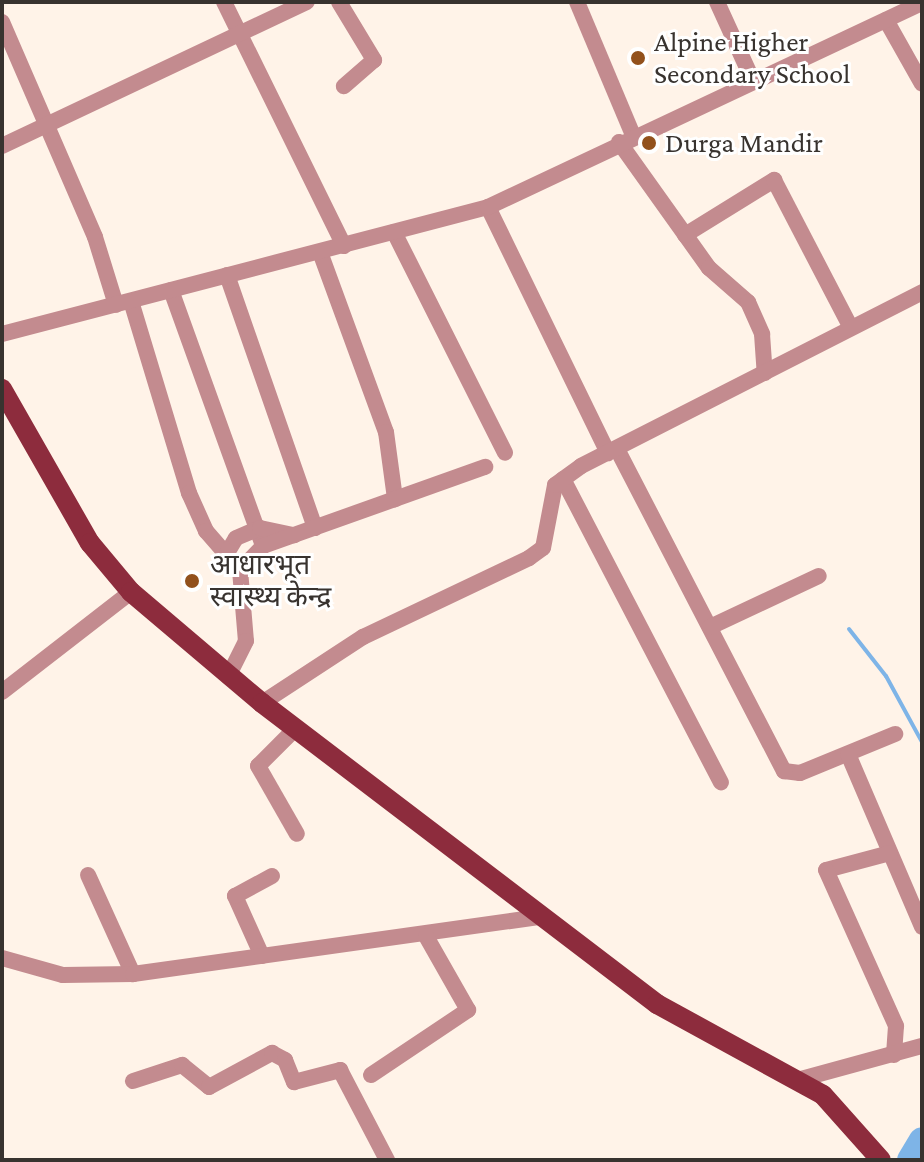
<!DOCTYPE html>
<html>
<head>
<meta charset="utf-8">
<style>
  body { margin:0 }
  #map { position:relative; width:924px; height:1162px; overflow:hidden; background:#fff3e8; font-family:"Crimson Pro","Noto Sans Devanagari",serif }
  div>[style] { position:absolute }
  .stream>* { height:4px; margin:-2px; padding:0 2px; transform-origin:2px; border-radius:2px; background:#7eb4e7 }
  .river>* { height:26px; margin:-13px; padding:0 13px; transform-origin:13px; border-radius:13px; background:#7eb4e7 }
  .minor>* { height:16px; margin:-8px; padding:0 8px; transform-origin:8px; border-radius:8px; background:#c38b8f }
  .major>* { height:20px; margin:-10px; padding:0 10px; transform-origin:10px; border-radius:10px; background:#8d2c3d }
  .dots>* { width:22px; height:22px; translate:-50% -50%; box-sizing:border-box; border:4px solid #fff; border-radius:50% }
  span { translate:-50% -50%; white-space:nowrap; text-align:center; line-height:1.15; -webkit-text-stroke:6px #fff; paint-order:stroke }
  .poi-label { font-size:28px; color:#38332f }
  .left { translate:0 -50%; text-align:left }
  .frame { position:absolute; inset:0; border:4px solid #38332f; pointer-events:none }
</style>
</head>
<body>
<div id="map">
  <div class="stream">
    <i style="left:849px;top:629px;width:60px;rotate:51.8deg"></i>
    <i style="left:886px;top:676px;width:75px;rotate:61.4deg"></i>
  </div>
  <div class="river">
    <i style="left:910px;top:1160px;width:23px;rotate:-59deg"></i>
  </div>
  <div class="minor">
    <i style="left:224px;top:2px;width:272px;rotate:63.8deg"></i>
    <i style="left:339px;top:2px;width:68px;rotate:58.9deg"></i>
    <i style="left:374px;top:60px;width:40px;rotate:139deg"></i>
    <i style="left:577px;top:2px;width:144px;rotate:67.2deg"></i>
    <i style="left:717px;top:2px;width:87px;rotate:65.5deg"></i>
    <i style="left:886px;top:20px;width:73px;rotate:60.6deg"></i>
    <i style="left:2px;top:22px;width:234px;rotate:66.6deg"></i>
    <i style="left:95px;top:237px;width:71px;rotate:72.8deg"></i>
    <i style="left:619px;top:142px;width:155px;rotate:54.5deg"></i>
    <i style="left:709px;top:268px;width:52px;rotate:41.1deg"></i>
    <i style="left:748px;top:302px;width:35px;rotate:66deg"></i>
    <i style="left:762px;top:334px;width:39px;rotate:86deg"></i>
    <i style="left:2px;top:146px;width:337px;rotate:-25.3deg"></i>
    <i style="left:488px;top:207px;width:274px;rotate:64deg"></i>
    <i style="left:394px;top:232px;width:247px;rotate:63.3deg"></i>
    <i style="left:685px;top:235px;width:105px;rotate:-31.7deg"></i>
    <i style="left:774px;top:180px;width:165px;rotate:62.5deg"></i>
    <i style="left:320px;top:252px;width:192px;rotate:69.9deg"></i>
    <i style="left:386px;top:432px;width:68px;rotate:82.3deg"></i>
    <i style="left:227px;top:275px;width:268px;rotate:70.8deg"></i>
    <i style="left:171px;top:290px;width:272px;rotate:70.2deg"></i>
    <i style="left:131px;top:301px;width:201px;rotate:73.2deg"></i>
    <i style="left:189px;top:493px;width:42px;rotate:65.9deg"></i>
    <i style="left:206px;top:531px;width:52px;rotate:48.9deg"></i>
    <i style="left:240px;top:570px;width:71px;rotate:85.2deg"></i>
    <i style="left:246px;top:641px;width:40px;rotate:116.6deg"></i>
    <i style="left:2px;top:334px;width:502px;rotate:-14.64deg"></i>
    <i style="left:488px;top:207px;width:480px;rotate:-25.2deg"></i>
    <i style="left:617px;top:449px;width:363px;rotate:62.6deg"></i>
    <i style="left:784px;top:771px;width:16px;rotate:7deg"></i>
    <i style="left:800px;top:773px;width:103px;rotate:-22.3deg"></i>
    <i style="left:563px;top:479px;width:342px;rotate:62.5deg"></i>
    <i style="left:227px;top:553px;width:17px;rotate:-59deg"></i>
    <i style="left:236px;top:538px;width:26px;rotate:-23deg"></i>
    <i style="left:260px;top:528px;width:35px;rotate:12deg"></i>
    <i style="left:240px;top:570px;width:33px;rotate:-46deg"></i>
    <i style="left:263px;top:546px;width:236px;rotate:-19.6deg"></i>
    <i style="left:710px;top:627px;width:120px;rotate:-25.1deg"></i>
    <i style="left:2px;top:692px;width:163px;rotate:-37.8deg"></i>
    <i style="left:262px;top:703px;width:121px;rotate:-33.2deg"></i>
    <i style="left:363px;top:637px;width:184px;rotate:-25.4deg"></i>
    <i style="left:529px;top:558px;width:17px;rotate:-36deg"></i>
    <i style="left:543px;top:548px;width:64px;rotate:-79.2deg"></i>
    <i style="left:555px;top:485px;width:32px;rotate:-36deg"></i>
    <i style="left:581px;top:466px;width:383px;rotate:-27deg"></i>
    <i style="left:295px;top:729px;width:52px;rotate:135deg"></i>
    <i style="left:258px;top:766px;width:78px;rotate:60.2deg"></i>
    <i style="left:848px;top:754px;width:188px;rotate:66.8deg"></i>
    <i style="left:890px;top:853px;width:66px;rotate:165.1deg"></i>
    <i style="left:826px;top:870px;width:171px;rotate:65.8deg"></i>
    <i style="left:896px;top:1026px;width:29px;rotate:94deg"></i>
    <i style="left:88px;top:875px;width:109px;rotate:65.6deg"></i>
    <i style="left:262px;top:956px;width:66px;rotate:-114.2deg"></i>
    <i style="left:235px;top:896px;width:42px;rotate:-28.4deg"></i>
    <i style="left:2px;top:958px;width:63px;rotate:15.6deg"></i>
    <i style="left:63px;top:975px;width:70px;rotate:-0.8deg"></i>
    <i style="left:133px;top:974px;width:415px;rotate:-8deg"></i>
    <i style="left:371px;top:1075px;width:117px;rotate:-33.8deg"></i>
    <i style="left:468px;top:1010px;width:85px;rotate:-119.6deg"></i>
    <i style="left:801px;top:1079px;width:125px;rotate:-15.3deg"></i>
    <i style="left:133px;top:1081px;width:52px;rotate:-18.1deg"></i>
    <i style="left:182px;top:1065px;width:35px;rotate:39deg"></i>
    <i style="left:209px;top:1087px;width:72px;rotate:-28.4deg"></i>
    <i style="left:272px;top:1053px;width:15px;rotate:28deg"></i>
    <i style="left:285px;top:1060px;width:24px;rotate:68deg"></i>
    <i style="left:294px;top:1082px;width:48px;rotate:-14.6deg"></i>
    <i style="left:340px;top:1070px;width:102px;rotate:62.4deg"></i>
  </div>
  <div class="major">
    <i style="left:2px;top:389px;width:177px;rotate:60.3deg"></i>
    <i style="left:90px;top:543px;width:64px;rotate:50.1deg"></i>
    <i style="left:131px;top:592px;width:172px;rotate:40.3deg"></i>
    <i style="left:262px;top:703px;width:497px;rotate:37.3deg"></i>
    <i style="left:657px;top:1004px;width:189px;rotate:28.7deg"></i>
    <i style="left:823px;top:1095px;width:87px;rotate:48.3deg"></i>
  </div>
  <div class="dots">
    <i style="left:638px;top:58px;background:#92511c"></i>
    <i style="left:649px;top:143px;background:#92511c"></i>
    <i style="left:192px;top:581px;background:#92511c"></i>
  </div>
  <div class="poi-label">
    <span class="left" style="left:654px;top:58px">Alpine Higher<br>Secondary School</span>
    <span class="left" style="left:665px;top:143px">Durga Mandir</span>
    <span class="left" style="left:210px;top:581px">आधारभूत<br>स्वास्थ्य केन्द्र</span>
  </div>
  <div class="frame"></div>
</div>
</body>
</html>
